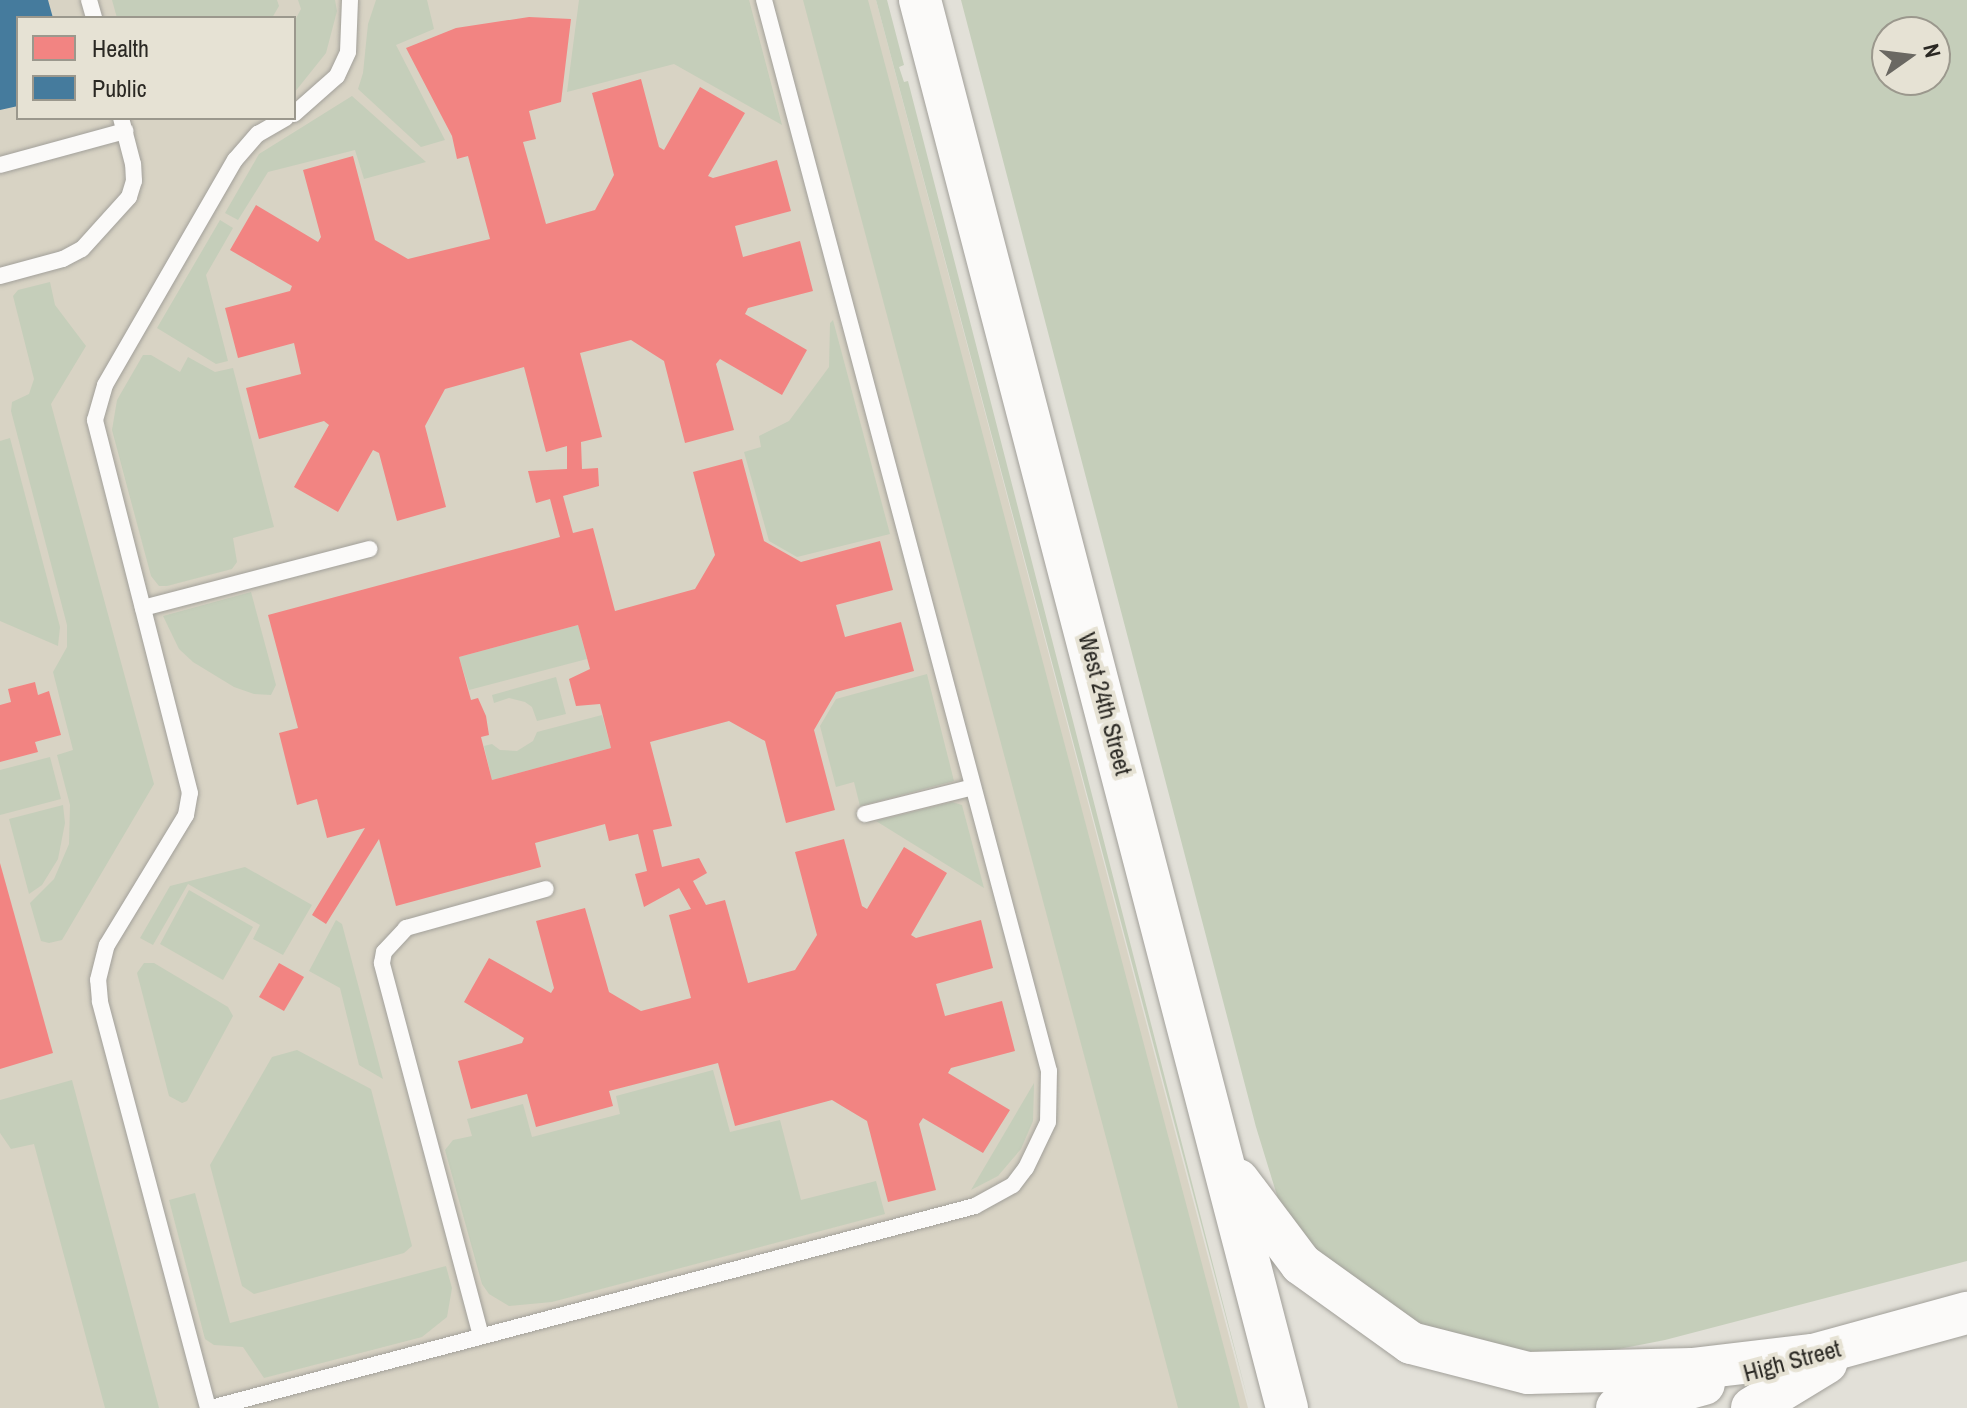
<!DOCTYPE html>
<html>
<head>
<meta charset="utf-8">
<style>
  body { margin:0 }
  #map { position:relative; width:1967px; height:1408px; overflow:hidden; background:#e2e0d8; font-family:"Archivo Narrow",sans-serif }
  div>[style] { position:absolute }
  .built>* { inset:0; background:#d8d3c4 }
  .green>* { inset:0; background:#c5ceba }
  .health>* { inset:0; background:#f28482 }
  .public>* { inset:0; background:#457b9d }
  .roads { filter:drop-shadow(0 0 2px #a2a09a) drop-shadow(0 0 2px #a2a09a) }
  .service>* { height:16px; margin:-8px; padding:0 8px; transform-origin:8px; border-radius:8px; background:#fbfaf9 }
  .tertiary>* { height:42px; margin:-21px; padding:0 21px; transform-origin:21px; border-radius:21px; background:#fbfaf9 }
  span { translate:-50% -50%; white-space:nowrap; text-align:center; line-height:1.15; -webkit-text-stroke:8px #e6e2d4; paint-order:stroke }
  .street-label { font-size:24px; color:#2a2823 }
  .legend { position:absolute; left:16px; top:16px; width:280px; height:104px; box-sizing:border-box; background:#e6e2d4; border:2px solid #9b988d; margin:0; padding:10px 14px; list-style:none; font-size:24px; color:#2a2823 }
  .legend li { display:flex; align-items:center; gap:16px; height:40px }
  .legend b { width:40px; border:2px solid #9b988d }
  .north { position:absolute; left:1871px; top:16px; width:80px; height:80px; box-sizing:border-box; background:#e6e2d4; border:2px solid #9b988d; border-radius:50%; rotate:76deg; font-size:22px; font-weight:700; line-height:32px; text-align:center; color:#2a2823 }
  .north::after { content:''; display:block; margin:auto; width:28px; height:36px; background:#6a6862; clip-path:polygon(50% 0,100% 100%,50% 72%,0 100%) }
</style>
</head>
<body>
<div id="map">
  <div class="built">
    <i style="clip-path:polygon(evenodd,0 0,876px 0,1248px 1408px,0 1408px,0 0,18px 18px,294px 18px,294px 118px,18px 118px,18px 18px)"></i>
  </div>
  <div class="green">
    <i style="clip-path:polygon(112px 0,277px 0,279px 6px,272px 18px,117px 18px)"></i>
    <i style="clip-path:polygon(298px 0,335px 0,337px 11px,326px 53px,294px 93px,294px 22px,301px 9px)"></i>
    <i style="clip-path:polygon(376px 0,427px 0,434px 29px,396px 45px,445px 140px,421px 147px,358px 89px,363px 73px,368px 24px)"></i>
    <i style="clip-path:polygon(579px 0,749px 0,782px 125px,674px 64px,567px 92px)"></i>
    <i style="clip-path:polygon(803px 0,868px 0,1240px 1408px,1178px 1408px)"></i>
    <i style="clip-path:polygon(876px 0,887px 0,904px 65px,899px 67px,904px 82px,908px 81px,1250px 1408px)"></i>
    <i style="clip-path:polygon(evenodd,961px 0,1967px 0,1967px 1261px,1665px 1340px,1588px 1355px,1536px 1355px,1427px 1331px,1321px 1256px,1279px 1202px,1256px 1127px,961px 0,1887px 32px,1935px 32px,1935px 80px,1887px 80px,1887px 32px)"></i>
    <i style="clip-path:polygon(352px 96px,426px 162px,364px 179px,355px 150px,268px 172px,238px 220px,225px 213px,259px 154px)"></i>
    <i style="clip-path:polygon(220px 220px,233px 228px,206px 275px,228px 361px,216px 364px,157px 328px)"></i>
    <i style="clip-path:polygon(50px 282px,55px 305px,86px 346px,51px 404px,154px 784px,62px 940px,49px 943px,41px 941px,30px 903px,54px 879px,69px 844px,70px 805px,57px 755px,73px 750px,53px 672px,67px 647px,67px 625px,11px 411px,12px 402px,29px 394px,34px 379px,13px 296px,18px 290px)"></i>
    <i style="clip-path:polygon(833px 320px,890px 534px,797px 557px,769px 541px,744px 452px,761px 447px,759px 436px,789px 421px,829px 367px,830px 323px)"></i>
    <i style="clip-path:polygon(143px 355px,151px 355px,180px 372px,188px 357px,215px 372px,233px 368px,274px 527px,233px 538px,237px 562px,232px 569px,167px 586px,159px 586px,151px 576px,112px 430px,117px 400px)"></i>
    <i style="clip-path:polygon(10px 438px,60px 627px,58px 646px,0 621px,0 441px)"></i>
    <i style="clip-path:polygon(251px 592px,276px 685px,271px 695px,254px 694px,234px 687px,193px 662px,179px 649px,163px 616px)"></i>
    <i style="clip-path:polygon(578px 625px,587px 659px,469px 690px,459px 657px)"></i>
    <i style="clip-path:polygon(927px 674px,954px 781px,860px 806px,854px 782px,836px 787px,820px 726px,836px 699px)"></i>
    <i style="clip-path:polygon(556px 677px,566px 714px,537px 721px,532px 707px,525px 702px,509px 698px,494px 703px,492px 695px)"></i>
    <i style="clip-path:polygon(602px 715px,611px 748px,492px 780px,484px 746px,492px 744px,500px 750px,517px 751px,533px 741px,537px 732px)"></i>
    <i style="clip-path:polygon(50px 757px,61px 799px,0 815px,0 770px)"></i>
    <i style="clip-path:polygon(952px 802px,962px 805px,984px 888px,876px 821px)"></i>
    <i style="clip-path:polygon(63px 805px,65px 823px,58px 859px,42px 885px,29px 894px,9px 819px)"></i>
    <i style="clip-path:polygon(245px 867px,312px 905px,283px 955px,253px 939px,260px 925px,188px 884px,153px 945px,140px 938px,170px 886px)"></i>
    <i style="clip-path:polygon(189px 890px,253px 927px,223px 980px,160px 944px)"></i>
    <i style="clip-path:polygon(336px 920px,342px 924px,383px 1079px,359px 1065px,340px 988px,309px 971px)"></i>
    <i style="clip-path:polygon(144px 963px,154px 963px,228px 1007px,233px 1016px,187px 1101px,182px 1103px,169px 1096px,137px 973px)"></i>
    <i style="clip-path:polygon(297px 1050px,371px 1089px,412px 1246px,404px 1253px,254px 1294px,242px 1286px,210px 1165px,272px 1057px)"></i>
    <i style="clip-path:polygon(713px 1070px,730px 1132px,780px 1120px,801px 1200px,876px 1181px,885px 1214px,552px 1302px,509px 1306px,489px 1294px,482px 1284px,445px 1150px,453px 1140px,472px 1136px,467px 1119px,523px 1104px,532px 1137px,620px 1114px,616px 1096px)"></i>
    <i style="clip-path:polygon(72px 1080px,159px 1408px,105px 1408px,34px 1144px,11px 1149px,0 1133px,0 1100px)"></i>
    <i style="clip-path:polygon(1034px 1083px,1033px 1121px,1021px 1149px,998px 1176px,971px 1190px)"></i>
    <i style="clip-path:polygon(195px 1193px,230px 1323px,446px 1266px,452px 1288px,447px 1317px,422px 1337px,264px 1378px,243px 1347px,214px 1345px,205px 1339px,169px 1200px)"></i>
  </div>
  <div class="health">
    <i style="clip-path:polygon(evenodd,529px 17px,571px 19px,561px 102px,529px 111px,536px 139px,523px 142px,546px 224px,595px 210px,614px 175px,592px 93px,641px 79px,659px 147px,664px 150px,700px 87px,745px 113px,708px 176px,713px 178px,777px 160px,791px 211px,735px 226px,743px 257px,800px 241px,813px 291px,748px 308px,745px 314px,807px 350px,782px 395px,720px 359px,716px 364px,734px 430px,685px 443px,664px 361px,631px 340px,580px 353px,602px 437px,581px 442px,582px 469px,598px 468px,599px 486px,563px 496px,573px 533px,593px 528px,615px 611px,695px 589px,715px 555px,693px 472px,742px 459px,764px 541px,801px 562px,880px 541px,893px 590px,836px 605px,845px 637px,901px 622px,914px 671px,836px 692px,814px 730px,835px 810px,786px 823px,765px 741px,729px 721px,650px 742px,672px 826px,653px 830px,662px 867px,699px 858px,707px 873px,693px 881px,706px 905px,725px 900px,748px 983px,795px 970px,817px 935px,795px 852px,844px 839px,862px 906px,867px 909px,904px 847px,947px 873px,911px 935px,916px 938px,981px 920px,993px 968px,936px 984px,945px 1016px,1002px 1001px,1015px 1051px,951px 1068px,948px 1073px,1010px 1110px,983px 1153px,923px 1118px,919px 1124px,936px 1190px,888px 1202px,867px 1121px,832px 1100px,735px 1126px,718px 1063px,609px 1091px,613px 1106px,536px 1127px,527px 1094px,471px 1109px,458px 1061px,522px 1043px,524px 1038px,464px 1002px,489px 958px,551px 993px,554px 988px,536px 921px,585px 908px,609px 992px,641px 1011px,691px 998px,669px 915px,691px 909px,679px 888px,644px 907px,635px 874px,647px 871px,638px 834px,609px 841px,605px 824px,535px 843px,541px 867px,396px 906px,379px 839px,326px 924px,312px 915px,365px 828px,327px 838px,317px 799px,297px 805px,279px 733px,298px 728px,268px 615px,560px 537px,550px 499px,536px 503px,528px 471px,567px 469px,567px 446px,546px 452px,524px 367px,445px 389px,425px 426px,446px 507px,397px 521px,379px 453px,373px 450px,338px 512px,294px 487px,329px 425px,324px 421px,259px 439px,246px 388px,301px 374px,294px 343px,238px 358px,225px 308px,290px 291px,292px 286px,230px 250px,256px 205px,318px 242px,321px 237px,303px 170px,353px 156px,375px 240px,408px 259px,490px 239px,468px 156px,457px 159px,452px 136px,406px 48px,456px 28px,529px 17px,578px 625px,590px 669px,569px 679px,576px 706px,600px 704px,611px 748px,492px 780px,481px 737px,489px 735px,486px 716px,478px 698px,471px 700px,459px 657px,578px 625px)"></i>
    <i style="clip-path:polygon(35px 682px,38px 695px,49px 691px,61px 735px,35px 742px,38px 752px,0 762px,0 705px,11px 702px,8px 689px)"></i>
    <i style="clip-path:polygon(0 863px,53px 1053px,0 1069px)"></i>
    <i style="clip-path:polygon(279px 963px,304px 977px,284px 1011px,259px 997px)"></i>
  </div>
  <div class="public">
    <i style="clip-path:polygon(0 0,48px 0,53px 18px,18px 18px,18px 106px,0 110px)"></i>
  </div>
  <div class="roads">
    <div class="service">
      <i style="left:89px;top:0;width:19px;rotate:74deg"></i>
      <i style="left:294px;top:114px;width:57px;rotate:-41.5deg"></i>
      <i style="left:337px;top:76px;width:26px;rotate:-65deg"></i>
      <i style="left:348px;top:52px;width:52px;rotate:-87.8deg"></i>
      <i style="left:0;top:165px;width:130px;rotate:-15.2deg"></i>
      <i style="left:0;top:276px;width:65px;rotate:-15.1deg"></i>
      <i style="left:63px;top:259px;width:21px;rotate:-28deg"></i>
      <i style="left:82px;top:249px;width:70px;rotate:-47.9deg"></i>
      <i style="left:129px;top:197px;width:17px;rotate:-73deg"></i>
      <i style="left:134px;top:181px;width:17px;rotate:-93deg"></i>
      <i style="left:133px;top:164px;width:48px;rotate:-104.6deg"></i>
      <i style="left:143px;top:608px;width:234px;rotate:-14.6deg"></i>
      <i style="left:865px;top:814px;width:111px;rotate:-14deg"></i>
      <i style="left:481px;top:1336px;width:386px;rotate:-104.9deg"></i>
      <i style="left:382px;top:963px;width:11px;rotate:-80deg"></i>
      <i style="left:384px;top:952px;width:33px;rotate:-47deg"></i>
      <i style="left:406px;top:928px;width:145px;rotate:-15.6deg"></i>
      <i style="left:208px;top:1408px;width:421px;rotate:-104.9deg"></i>
      <i style="left:100px;top:1001px;width:21px;rotate:-95deg"></i>
      <i style="left:98px;top:980px;width:36px;rotate:-76deg"></i>
      <i style="left:107px;top:945px;width:152px;rotate:-58.7deg"></i>
      <i style="left:186px;top:815px;width:22px;rotate:-80deg"></i>
      <i style="left:190px;top:793px;width:385px;rotate:-104.3deg"></i>
      <i style="left:95px;top:420px;width:36px;rotate:-74deg"></i>
      <i style="left:105px;top:385px;width:260px;rotate:-60deg"></i>
      <i style="left:235px;top:160px;width:35px;rotate:-49deg"></i>
      <i style="left:258px;top:134px;width:32px;rotate:-30deg"></i>
      <i style="left:211px;top:1408px;width:790px;rotate:-14.81deg"></i>
      <i style="left:975px;top:1206px;width:43px;rotate:-28.9deg"></i>
      <i style="left:1013px;top:1185px;width:21px;rotate:-53deg"></i>
      <i style="left:1026px;top:1168px;width:51px;rotate:-64.4deg"></i>
      <i style="left:1048px;top:1122px;width:51px;rotate:-88.9deg"></i>
      <i style="left:1049px;top:1071px;width:1108px;rotate:-104.9deg"></i>
    </div>
    <div class="tertiary">
      <i style="left:920px;top:0;width:1455px;rotate:75.39deg"></i>
      <i style="left:1238px;top:1180px;width:105px;rotate:53.1deg"></i>
      <i style="left:1301px;top:1264px;width:135px;rotate:35.7deg"></i>
      <i style="left:1411px;top:1343px;width:121px;rotate:14.4deg"></i>
      <i style="left:1528px;top:1373px;width:164px;rotate:-1.4deg"></i>
      <i style="left:1692px;top:1369px;width:121px;rotate:-6.7deg"></i>
      <i style="left:1784px;top:1363px;width:190px;rotate:-15.3deg"></i>
      <i style="left:1617px;top:1408px;width:90px;rotate:-15.4deg"></i>
      <i style="left:1752px;top:1408px;width:87px;rotate:-31.3deg"></i>
    </div>
  </div>
  <div class="street-label">
    <span style="left:1105px;top:704px;rotate:75deg">West 24th Street</span>
    <span style="left:1792px;top:1361px;rotate:-15deg">High Street</span>
  </div>
  <ul class="legend">
  <li><b style="height:22px;background:#f28482"></b>Health</li>
  <li><b style="height:22px;background:#457b9d"></b>Public</li>
  </ul>
  <div class="north">N</div>
</div>
</body>
</html>
